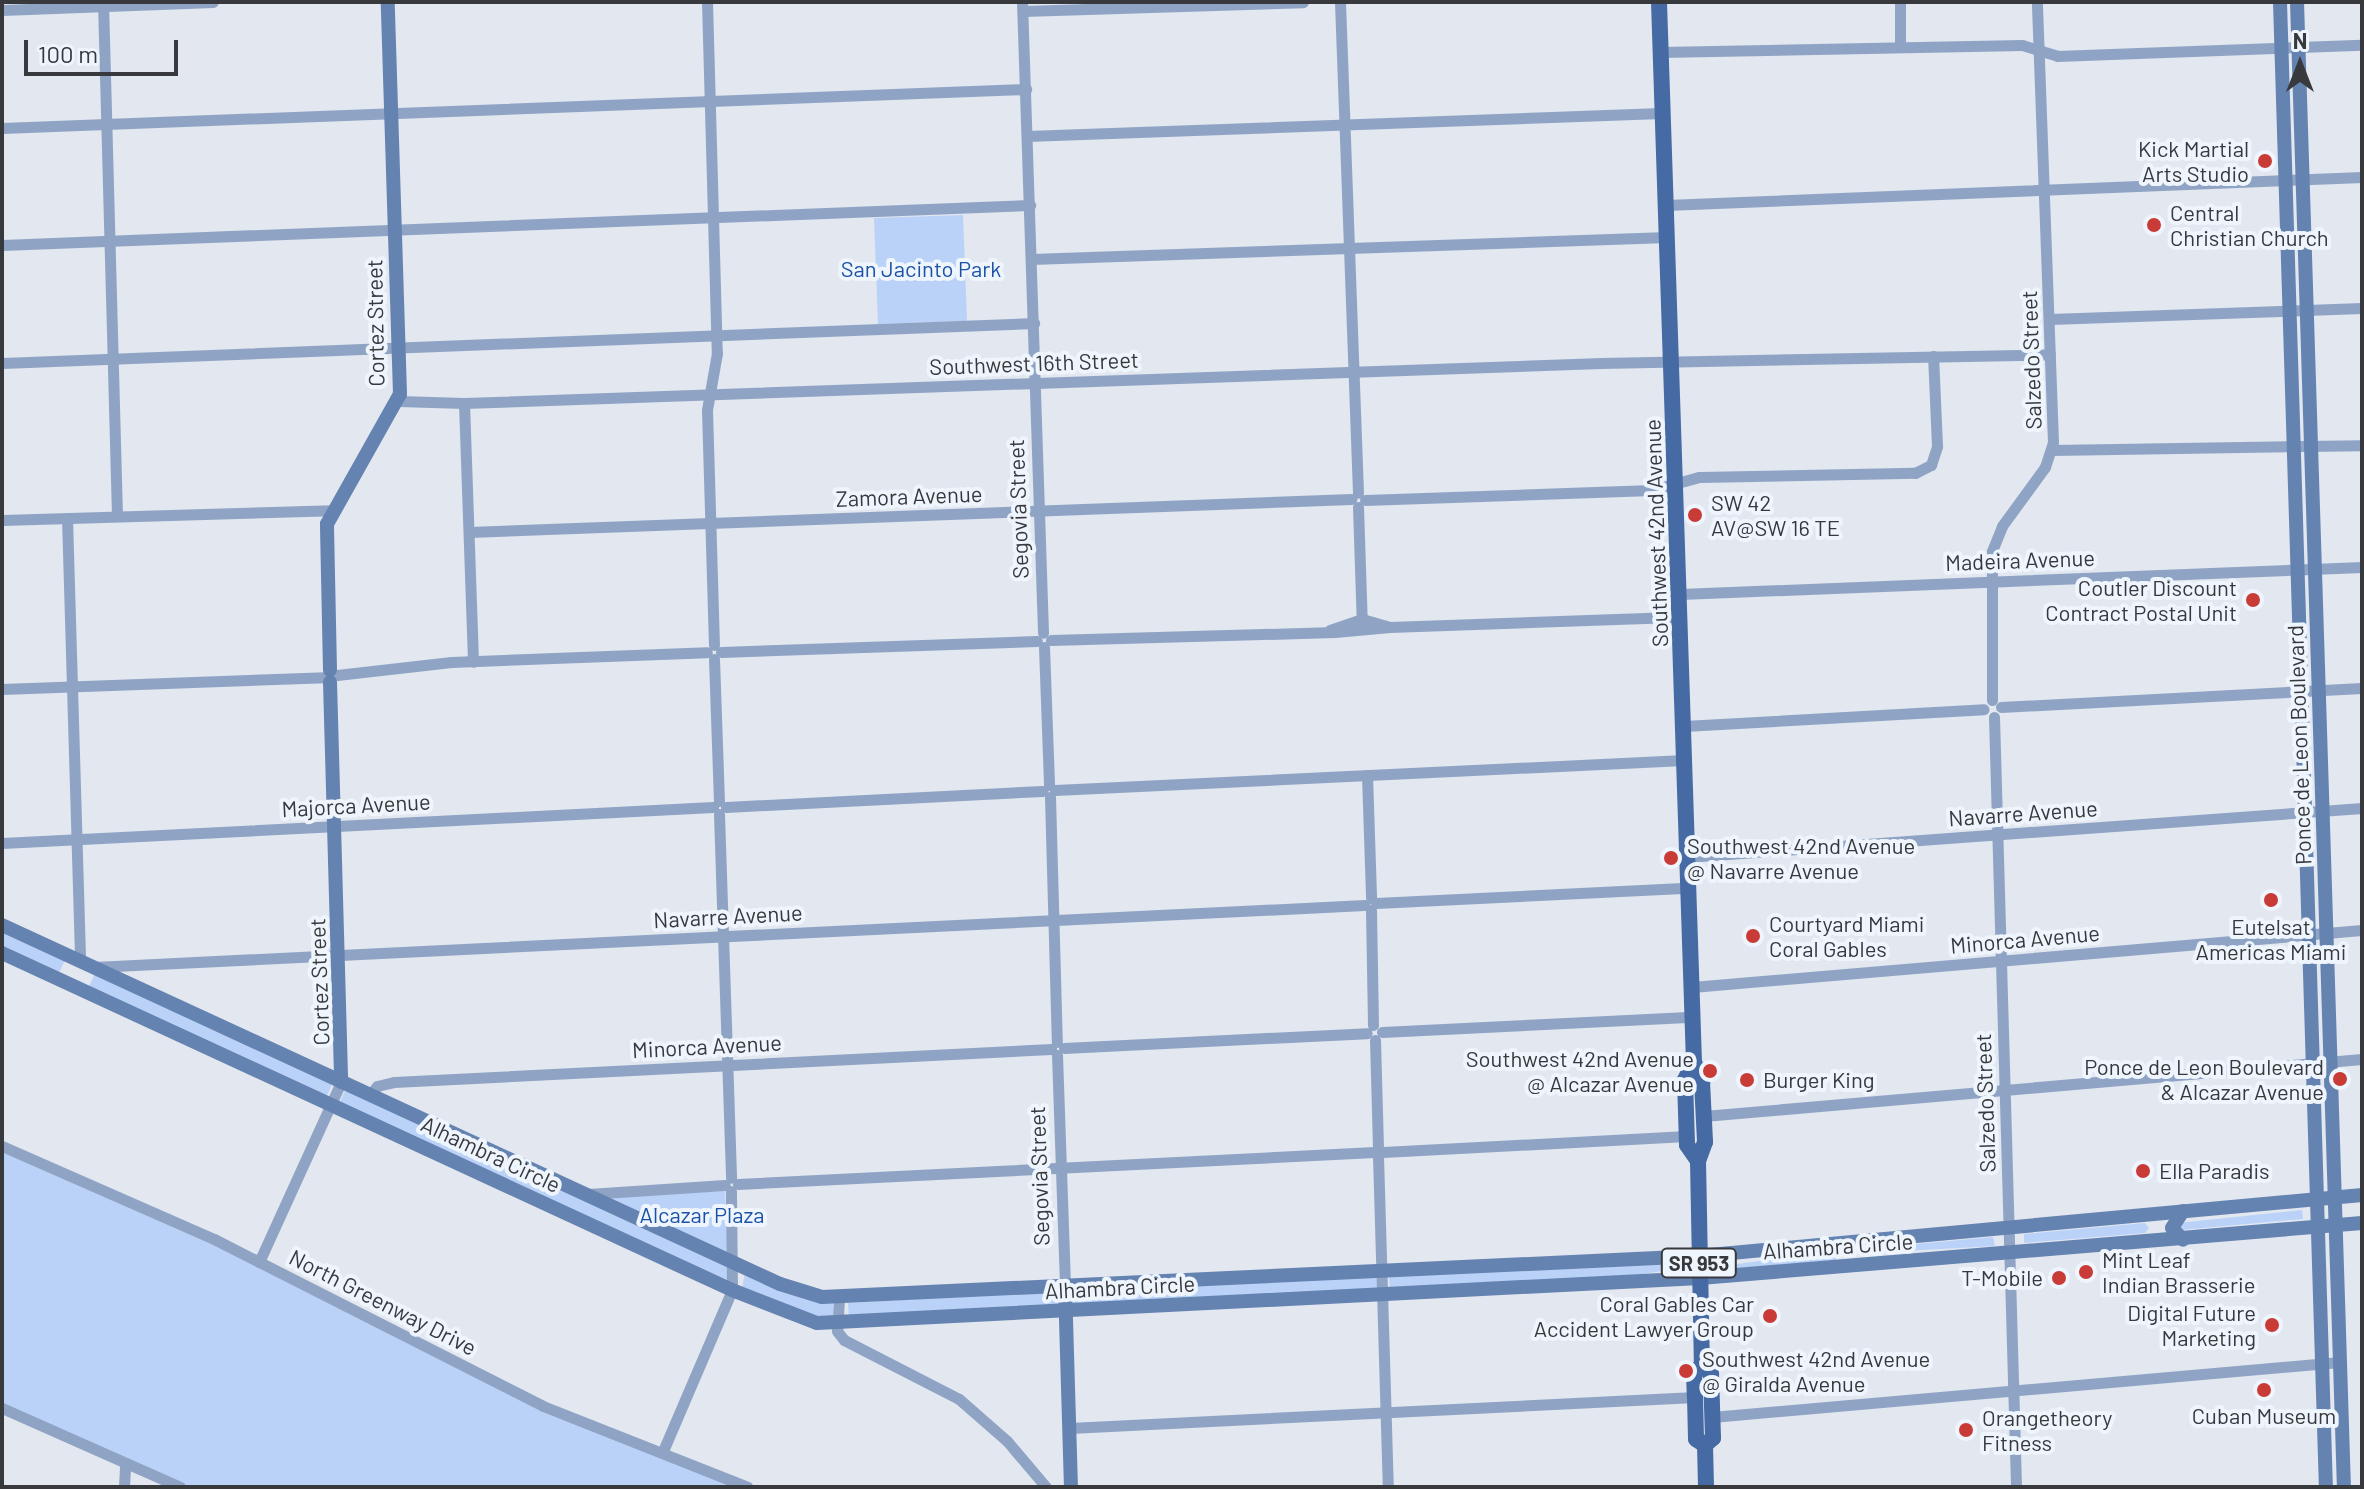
<!DOCTYPE html>
<html>
<head>
<meta charset="utf-8">
<style>
  body { margin:0 }
  #map { position:relative; width:2364px; height:1489px; overflow:hidden; background:#e2e7f0; font-family:Barlow,sans-serif }
  div>[style] { position:absolute }
  .green>* { inset:0; background:#bad2f8 }
  .street>* { height:11px; margin:-5.5px; padding:0 5.5px; transform-origin:5.5px; border-radius:5.5px; background:#8fa4c4 }
  .secondary>* { height:14px; margin:-7px; padding:0 7px; transform-origin:7px; border-radius:7px; background:#6583b1 }
  .primary>* { height:16px; margin:-8px; padding:0 8px; transform-origin:8px; border-radius:8px; background:#466aa3 }
  .dots>* { width:22px; height:22px; translate:-50% -50%; box-sizing:border-box; border:4px solid #eff5fd; border-radius:50% }
  span { translate:-50% -50%; white-space:nowrap; text-align:center; line-height:1.15; -webkit-text-stroke:8px #eff5fd; paint-order:stroke }
  .shield-label span { padding:2px 6px; background:#eff5fd; border:2px solid; border-radius:6px; -webkit-text-stroke-width:0 }
  .shield-label { font-size:20px; color:#37393c; font-weight:700 }
  .poi-label { font-size:22px; color:#37393c }
  .right { translate:-100% -50%; text-align:right }
  .left { translate:0 -50%; text-align:left }
  .park-label { font-size:22px; color:#1b52a6 }
  .street-label { font-size:22px; color:#37393c }
  .frame { position:absolute; inset:0; border:4px solid #37393c; pointer-events:none }
  .north { position:absolute; left:2260px; top:24px; width:80px; height:80px; -webkit-text-stroke:6px #eff5fd; paint-order:stroke; rotate:0deg; font-size:22px; font-weight:700; line-height:32px; text-align:center; color:#37393c }
  .north::after { content:''; display:block; margin:auto; width:28px; height:36px; background:#37393c; clip-path:polygon(50% 0,100% 100%,50% 72%,0 100%) }
  .scale { position:absolute; left:24px; top:40px; width:154px; height:36px; box-sizing:border-box; border:4px solid #37393c; border-top:0; padding-left:10px; font-size:24px; line-height:28px; white-space:nowrap; color:#37393c; -webkit-text-stroke:6px #eff5fd; paint-order:stroke }
</style>
</head>
<body>
<div id="map">
  <div class="green">
    <i style="clip-path:polygon(963px 215px,967px 321px,878px 324px,874px 218px)"></i>
    <i style="clip-path:polygon(2px 929px,66px 958px,58px 975px,2px 949px)"></i>
    <i style="clip-path:polygon(95px 973px,333px 1082px,326px 1098px,88px 989px)"></i>
    <i style="clip-path:polygon(346px 1088px,729px 1267px,729px 1283px,339px 1105px)"></i>
    <i style="clip-path:polygon(2px 1152px,218px 1247px,542px 1410px,738px 1487px,190px 1487px,113px 1455px,2px 1404px)"></i>
    <i style="clip-path:polygon(725px 1191px,729px 1254px,601px 1197px)"></i>
    <i style="clip-path:polygon(2302px 1210px,2303px 1219px,2181px 1230px,2178px 1223px)"></i>
    <i style="clip-path:polygon(2145px 1223px,2149px 1228px,2145px 1233px,2024px 1243px,2024px 1234px)"></i>
    <i style="clip-path:polygon(1993px 1237px,1995px 1246px,1869px 1253px,1872px 1248px)"></i>
    <i style="clip-path:polygon(1835px 1251px,1836px 1260px,1722px 1270px,1722px 1266px)"></i>
    <i style="clip-path:polygon(1675px 1260px,1676px 1269px,1622px 1277px,1390px 1291px,1389px 1275px)"></i>
    <i style="clip-path:polygon(745px 1273px,833px 1303px,834px 1320px,800px 1316px,742px 1289px)"></i>
    <i style="clip-path:polygon(1377px 1276px,1379px 1290px,1073px 1307px,1072px 1291px)"></i>
    <i style="clip-path:polygon(1059px 1291px,1059px 1308px,849px 1319px,848px 1303px)"></i>
  </div>
  <div class="street">
    <i style="left:103px;top:2px;width:514px;rotate:88.44deg"></i>
    <i style="left:707px;top:2px;width:351px;rotate:88.4deg"></i>
    <i style="left:717px;top:353px;width:58px;rotate:100deg"></i>
    <i style="left:707px;top:410px;width:235px;rotate:88.3deg"></i>
    <i style="left:1022px;top:2px;width:631px;rotate:88.09deg"></i>
    <i style="left:1340px;top:2px;width:491px;rotate:87.9deg"></i>
    <i style="left:1900px;top:2px;width:44px;rotate:90deg"></i>
    <i style="left:2px;top:10px;width:211px;rotate:-2.2deg"></i>
    <i style="left:1023px;top:11px;width:280px;rotate:-1.8deg"></i>
    <i style="left:1660px;top:52px;width:362px;rotate:-1.1deg"></i>
    <i style="left:2022px;top:45px;width:37px;rotate:17deg"></i>
    <i style="left:2057px;top:56px;width:305px;rotate:-2.1deg"></i>
    <i style="left:2px;top:128px;width:1025px;rotate:-2.18deg"></i>
    <i style="left:1027px;top:136px;width:635px;rotate:-2.07deg"></i>
    <i style="left:1666px;top:205px;width:697px;rotate:-2.3deg"></i>
    <i style="left:2px;top:245px;width:1029px;rotate:-2.23deg"></i>
    <i style="left:1031px;top:259px;width:637px;rotate:-1.98deg"></i>
    <i style="left:2050px;top:319px;width:312px;rotate:-2deg"></i>
    <i style="left:2px;top:363px;width:1033px;rotate:-2.22deg"></i>
    <i style="left:398px;top:401px;width:66px;rotate:1.7deg"></i>
    <i style="left:464px;top:403px;width:1138px;rotate:-2.01deg"></i>
    <i style="left:1601px;top:363px;width:449px;rotate:-1.1deg"></i>
    <i style="left:464px;top:403px;width:259px;rotate:88deg"></i>
    <i style="left:2052px;top:450px;width:310px;rotate:-0.9deg"></i>
    <i style="left:1365px;top:500px;width:287px;rotate:-2deg"></i>
    <i style="left:1652px;top:490px;width:49px;rotate:-15.5deg"></i>
    <i style="left:1699px;top:477px;width:216px;rotate:-1.1deg"></i>
    <i style="left:1915px;top:473px;width:18px;rotate:-27deg"></i>
    <i style="left:1931px;top:465px;width:20px;rotate:-72deg"></i>
    <i style="left:1937px;top:446px;width:90px;rotate:-92.5deg"></i>
    <i style="left:1358px;top:507px;width:119px;rotate:88.1deg"></i>
    <i style="left:67px;top:518px;width:443px;rotate:88.3deg"></i>
    <i style="left:2px;top:520px;width:330px;rotate:-1.7deg"></i>
    <i style="left:469px;top:532px;width:883px;rotate:-2.14deg"></i>
    <i style="left:1680px;top:594px;width:683px;rotate:-2.27deg"></i>
    <i style="left:1390px;top:627px;width:291px;rotate:-2deg"></i>
    <i style="left:1051px;top:640px;width:284px;rotate:-1.6deg"></i>
    <i style="left:1335px;top:632px;width:55px;rotate:-5.2deg"></i>
    <i style="left:1390px;top:627px;width:29px;rotate:-164deg"></i>
    <i style="left:1362px;top:619px;width:34px;rotate:161deg"></i>
    <i style="left:1044px;top:647px;width:138px;rotate:87.9deg"></i>
    <i style="left:721px;top:652px;width:316px;rotate:-2deg"></i>
    <i style="left:714px;top:659px;width:142px;rotate:88deg"></i>
    <i style="left:337px;top:675px;width:115px;rotate:-6.5deg"></i>
    <i style="left:451px;top:662px;width:256px;rotate:-2.2deg"></i>
    <i style="left:2px;top:689px;width:323px;rotate:-2.1deg"></i>
    <i style="left:1992px;top:700px;width:149px;rotate:-90deg"></i>
    <i style="left:1992px;top:551px;width:27px;rotate:-68deg"></i>
    <i style="left:2002px;top:526px;width:73px;rotate:-53.9deg"></i>
    <i style="left:2045px;top:467px;width:26px;rotate:-72deg"></i>
    <i style="left:2053px;top:442px;width:440px;rotate:-92.1deg"></i>
    <i style="left:2001px;top:707px;width:361px;rotate:-3deg"></i>
    <i style="left:1994px;top:717px;width:770px;rotate:88.36deg"></i>
    <i style="left:1684px;top:726px;width:300px;rotate:-3.2deg"></i>
    <i style="left:1367px;top:775px;width:123px;rotate:88.1deg"></i>
    <i style="left:1055px;top:790px;width:630px;rotate:-2.73deg"></i>
    <i style="left:1050px;top:797px;width:245px;rotate:88.4deg"></i>
    <i style="left:726px;top:807px;width:317px;rotate:-2.9deg"></i>
    <i style="left:719px;top:814px;width:364px;rotate:88.1deg"></i>
    <i style="left:2px;top:843px;width:712px;rotate:-2.9deg"></i>
    <i style="left:1687px;top:857px;width:677px;rotate:-4.15deg"></i>
    <i style="left:1376px;top:903px;width:312px;rotate:-2.8deg"></i>
    <i style="left:1371px;top:910px;width:115px;rotate:89deg"></i>
    <i style="left:94px;top:967px;width:1272px;rotate:-2.79deg"></i>
    <i style="left:1692px;top:987px;width:672px;rotate:-4.86deg"></i>
    <i style="left:1382px;top:1032px;width:311px;rotate:-2.8deg"></i>
    <i style="left:1375px;top:1040px;width:106px;rotate:88.4deg"></i>
    <i style="left:1064px;top:1048px;width:303px;rotate:-2.8deg"></i>
    <i style="left:1057px;top:1055px;width:231px;rotate:88deg"></i>
    <i style="left:370px;top:1095px;width:11px;rotate:-52deg"></i>
    <i style="left:377px;top:1086px;width:17px;rotate:-13deg"></i>
    <i style="left:394px;top:1082px;width:658px;rotate:-2.88deg"></i>
    <i style="left:1704px;top:1116px;width:660px;rotate:-4.95deg"></i>
    <i style="left:2px;top:1146px;width:232px;rotate:23.7deg"></i>
    <i style="left:214px;top:1239px;width:369px;rotate:26.9deg"></i>
    <i style="left:543px;top:1406px;width:220px;rotate:21.6deg"></i>
    <i style="left:1383px;top:1152px;width:304px;rotate:-3deg"></i>
    <i style="left:1378px;top:1156px;width:331px;rotate:88.3deg"></i>
    <i style="left:738px;top:1184px;width:637px;rotate:-2.88deg"></i>
    <i style="left:588px;top:1194px;width:137px;rotate:-3.8deg"></i>
    <i style="left:259px;top:1262px;width:198px;rotate:-65.5deg"></i>
    <i style="left:839px;top:1298px;width:33px;rotate:93deg"></i>
    <i style="left:837px;top:1331px;width:11px;rotate:52deg"></i>
    <i style="left:844px;top:1340px;width:129px;rotate:27.2deg"></i>
    <i style="left:959px;top:1399px;width:64px;rotate:41.2deg"></i>
    <i style="left:1007px;top:1441px;width:60px;rotate:49.7deg"></i>
    <i style="left:2px;top:1408px;width:195px;rotate:23.9deg"></i>
    <i style="left:1712px;top:1417px;width:630px;rotate:-5.01deg"></i>
    <i style="left:1070px;top:1428px;width:626px;rotate:-2.84deg"></i>
    <i style="left:663px;top:1451px;width:175px;rotate:-66.8deg"></i>
    <i style="left:732px;top:1290px;width:99px;rotate:-90.6deg"></i>
    <i style="left:124px;top:1487px;width:22px;rotate:-87deg"></i>
  </div>
  <div class="secondary">
    <i style="left:2280px;top:2px;width:1486px;rotate:88.23deg"></i>
    <i style="left:2297px;top:2px;width:1486px;rotate:88.19deg"></i>
    <i style="left:330px;top:670px;width:146px;rotate:-91.2deg"></i>
    <i style="left:327px;top:524px;width:149px;rotate:-60.7deg"></i>
    <i style="left:400px;top:394px;width:392px;rotate:-91.8deg"></i>
    <i style="left:330px;top:682px;width:400px;rotate:88.4deg"></i>
    <i style="left:2px;top:925px;width:857px;rotate:24.77deg"></i>
    <i style="left:780px;top:1284px;width:44px;rotate:17.2deg"></i>
    <i style="left:822px;top:1297px;width:878px;rotate:-2.68deg"></i>
    <i style="left:1699px;top:1256px;width:666px;rotate:-5.26deg"></i>
    <i style="left:2px;top:953px;width:804px;rotate:24.78deg"></i>
    <i style="left:732px;top:1290px;width:91px;rotate:21.2deg"></i>
    <i style="left:817px;top:1323px;width:884px;rotate:-2.92deg"></i>
    <i style="left:1700px;top:1278px;width:664px;rotate:-4.75deg"></i>
    <i style="left:2183px;top:1211px;width:20px;rotate:123deg"></i>
    <i style="left:2172px;top:1228px;width:16px;rotate:47deg"></i>
    <i style="left:1065px;top:1286px;width:201px;rotate:88.3deg"></i>
  </div>
  <div class="primary">
    <i style="left:1659px;top:2px;width:1061px;rotate:88.11deg"></i>
    <i style="left:1694px;top:1062px;width:22px;rotate:68deg"></i>
    <i style="left:1702px;top:1082px;width:60px;rotate:87.1deg"></i>
    <i style="left:1705px;top:1142px;width:20px;rotate:110deg"></i>
    <i style="left:1698px;top:1161px;width:204px;rotate:88.9deg"></i>
    <i style="left:1702px;top:1365px;width:13px;rotate:45deg"></i>
    <i style="left:1711px;top:1374px;width:64px;rotate:88.2deg"></i>
    <i style="left:1713px;top:1438px;width:11px;rotate:139deg"></i>
    <i style="left:1705px;top:1445px;width:42px;rotate:88.6deg"></i>
    <i style="left:1694px;top:1062px;width:20px;rotate:117deg"></i>
    <i style="left:1685px;top:1080px;width:65px;rotate:88.2deg"></i>
    <i style="left:1687px;top:1145px;width:19px;rotate:55deg"></i>
    <i style="left:1702px;top:1365px;width:11px;rotate:135deg"></i>
    <i style="left:1694px;top:1373px;width:24px;rotate:88deg"></i>
    <i style="left:1695px;top:1397px;width:42px;rotate:88.6deg"></i>
    <i style="left:1696px;top:1439px;width:11px;rotate:34deg"></i>
  </div>
  <div class="dots">
    <i style="left:2265px;top:161px;background:#c93b37"></i>
    <i style="left:2154px;top:225px;background:#c93b37"></i>
    <i style="left:1695px;top:515px;background:#c93b37"></i>
    <i style="left:2253px;top:600px;background:#c93b37"></i>
    <i style="left:1671px;top:858px;background:#c93b37"></i>
    <i style="left:2271px;top:900px;background:#c93b37"></i>
    <i style="left:1753px;top:936px;background:#c93b37"></i>
    <i style="left:1710px;top:1071px;background:#c93b37"></i>
    <i style="left:2340px;top:1079px;background:#c93b37"></i>
    <i style="left:1747px;top:1080px;background:#c93b37"></i>
    <i style="left:2143px;top:1171px;background:#c93b37"></i>
    <i style="left:2086px;top:1272px;background:#c93b37"></i>
    <i style="left:2059px;top:1278px;background:#c93b37"></i>
    <i style="left:1770px;top:1316px;background:#c93b37"></i>
    <i style="left:2272px;top:1325px;background:#c93b37"></i>
    <i style="left:1686px;top:1371px;background:#c93b37"></i>
    <i style="left:2264px;top:1390px;background:#c93b37"></i>
    <i style="left:1966px;top:1430px;background:#c93b37"></i>
  </div>
  <div class="shield-label">
    <span style="left:1699px;top:1263px">SR 953</span>
  </div>
  <div class="poi-label">
    <span class="right" style="left:2249px;top:161px">Kick Martial<br>Arts Studio</span>
    <span class="left" style="left:2170px;top:225px">Central<br>Christian Church</span>
    <span class="left" style="left:1711px;top:515px">SW 42<br>AV@SW 16 TE</span>
    <span class="right" style="left:2237px;top:600px">Coutler Discount<br>Contract Postal Unit</span>
    <span class="left" style="left:1687px;top:858px">Southwest 42nd Avenue<br>@ Navarre Avenue</span>
    <span class="left" style="left:1769px;top:936px">Courtyard Miami<br>Coral Gables</span>
    <span style="left:2271px;top:939px">Eutelsat<br>Americas Miami</span>
    <span class="right" style="left:1694px;top:1071px">Southwest 42nd Avenue<br>@ Alcazar Avenue</span>
    <span class="right" style="left:2324px;top:1079px">Ponce de Leon Boulevard<br>&amp; Alcazar Avenue</span>
    <span class="left" style="left:1763px;top:1080px">Burger King</span>
    <span class="left" style="left:2159px;top:1171px">Ella Paradis</span>
    <span class="left" style="left:2102px;top:1272px">Mint Leaf<br>Indian Brasserie</span>
    <span class="right" style="left:2043px;top:1278px">T-Mobile</span>
    <span class="right" style="left:1754px;top:1316px">Coral Gables Car<br>Accident Lawyer Group</span>
    <span class="right" style="left:2256px;top:1325px">Digital Future<br>Marketing</span>
    <span class="left" style="left:1702px;top:1371px">Southwest 42nd Avenue<br>@ Giralda Avenue</span>
    <span style="left:2264px;top:1416px">Cuban Museum</span>
    <span class="left" style="left:1982px;top:1430px">Orangetheory<br>Fitness</span>
  </div>
  <div class="park-label">
    <span style="left:921px;top:269px">San Jacinto Park</span>
    <span style="left:702px;top:1215px">Alcazar Plaza</span>
  </div>
  <div class="street-label">
    <span style="left:375px;top:323px;rotate:-91deg">Cortez Street</span>
    <span style="left:2031px;top:360px;rotate:-92deg">Salzedo Street</span>
    <span style="left:1034px;top:363px;rotate:-2deg">Southwest 16th Street</span>
    <span style="left:909px;top:496px;rotate:-2deg">Zamora Avenue</span>
    <span style="left:1018px;top:509px;rotate:-92deg">Segovia Street</span>
    <span style="left:1656px;top:533px;rotate:-92deg">Southwest 42nd Avenue</span>
    <span style="left:2020px;top:560px;rotate:-2deg">Madeira Avenue</span>
    <span style="left:2299px;top:745px;rotate:-92deg">Ponce de Leon Boulevard</span>
    <span style="left:356px;top:805px;rotate:-3deg">Majorca Avenue</span>
    <span style="left:2023px;top:813px;rotate:-4deg">Navarre Avenue</span>
    <span style="left:728px;top:916px;rotate:-3deg">Navarre Avenue</span>
    <span style="left:2025px;top:939px;rotate:-5deg">Minorca Avenue</span>
    <span style="left:319px;top:982px;rotate:-92deg">Cortez Street</span>
    <span style="left:707px;top:1046px;rotate:-3deg">Minorca Avenue</span>
    <span style="left:1985px;top:1103px;rotate:-92deg">Salzedo Street</span>
    <span style="left:491px;top:1154px;rotate:25deg">Alhambra Circle</span>
    <span style="left:1039px;top:1176px;rotate:-92deg">Segovia Street</span>
    <span style="left:1838px;top:1246px;rotate:-4deg">Alhambra Circle</span>
    <span style="left:1120px;top:1287px;rotate:-3deg">Alhambra Circle</span>
    <span style="left:383px;top:1302px;rotate:27deg">North Greenway Drive</span>
  </div>
  <div class="frame"></div>
  <div class="north">N</div>
  <div class="scale">100 m</div>
</div>
</body>
</html>
